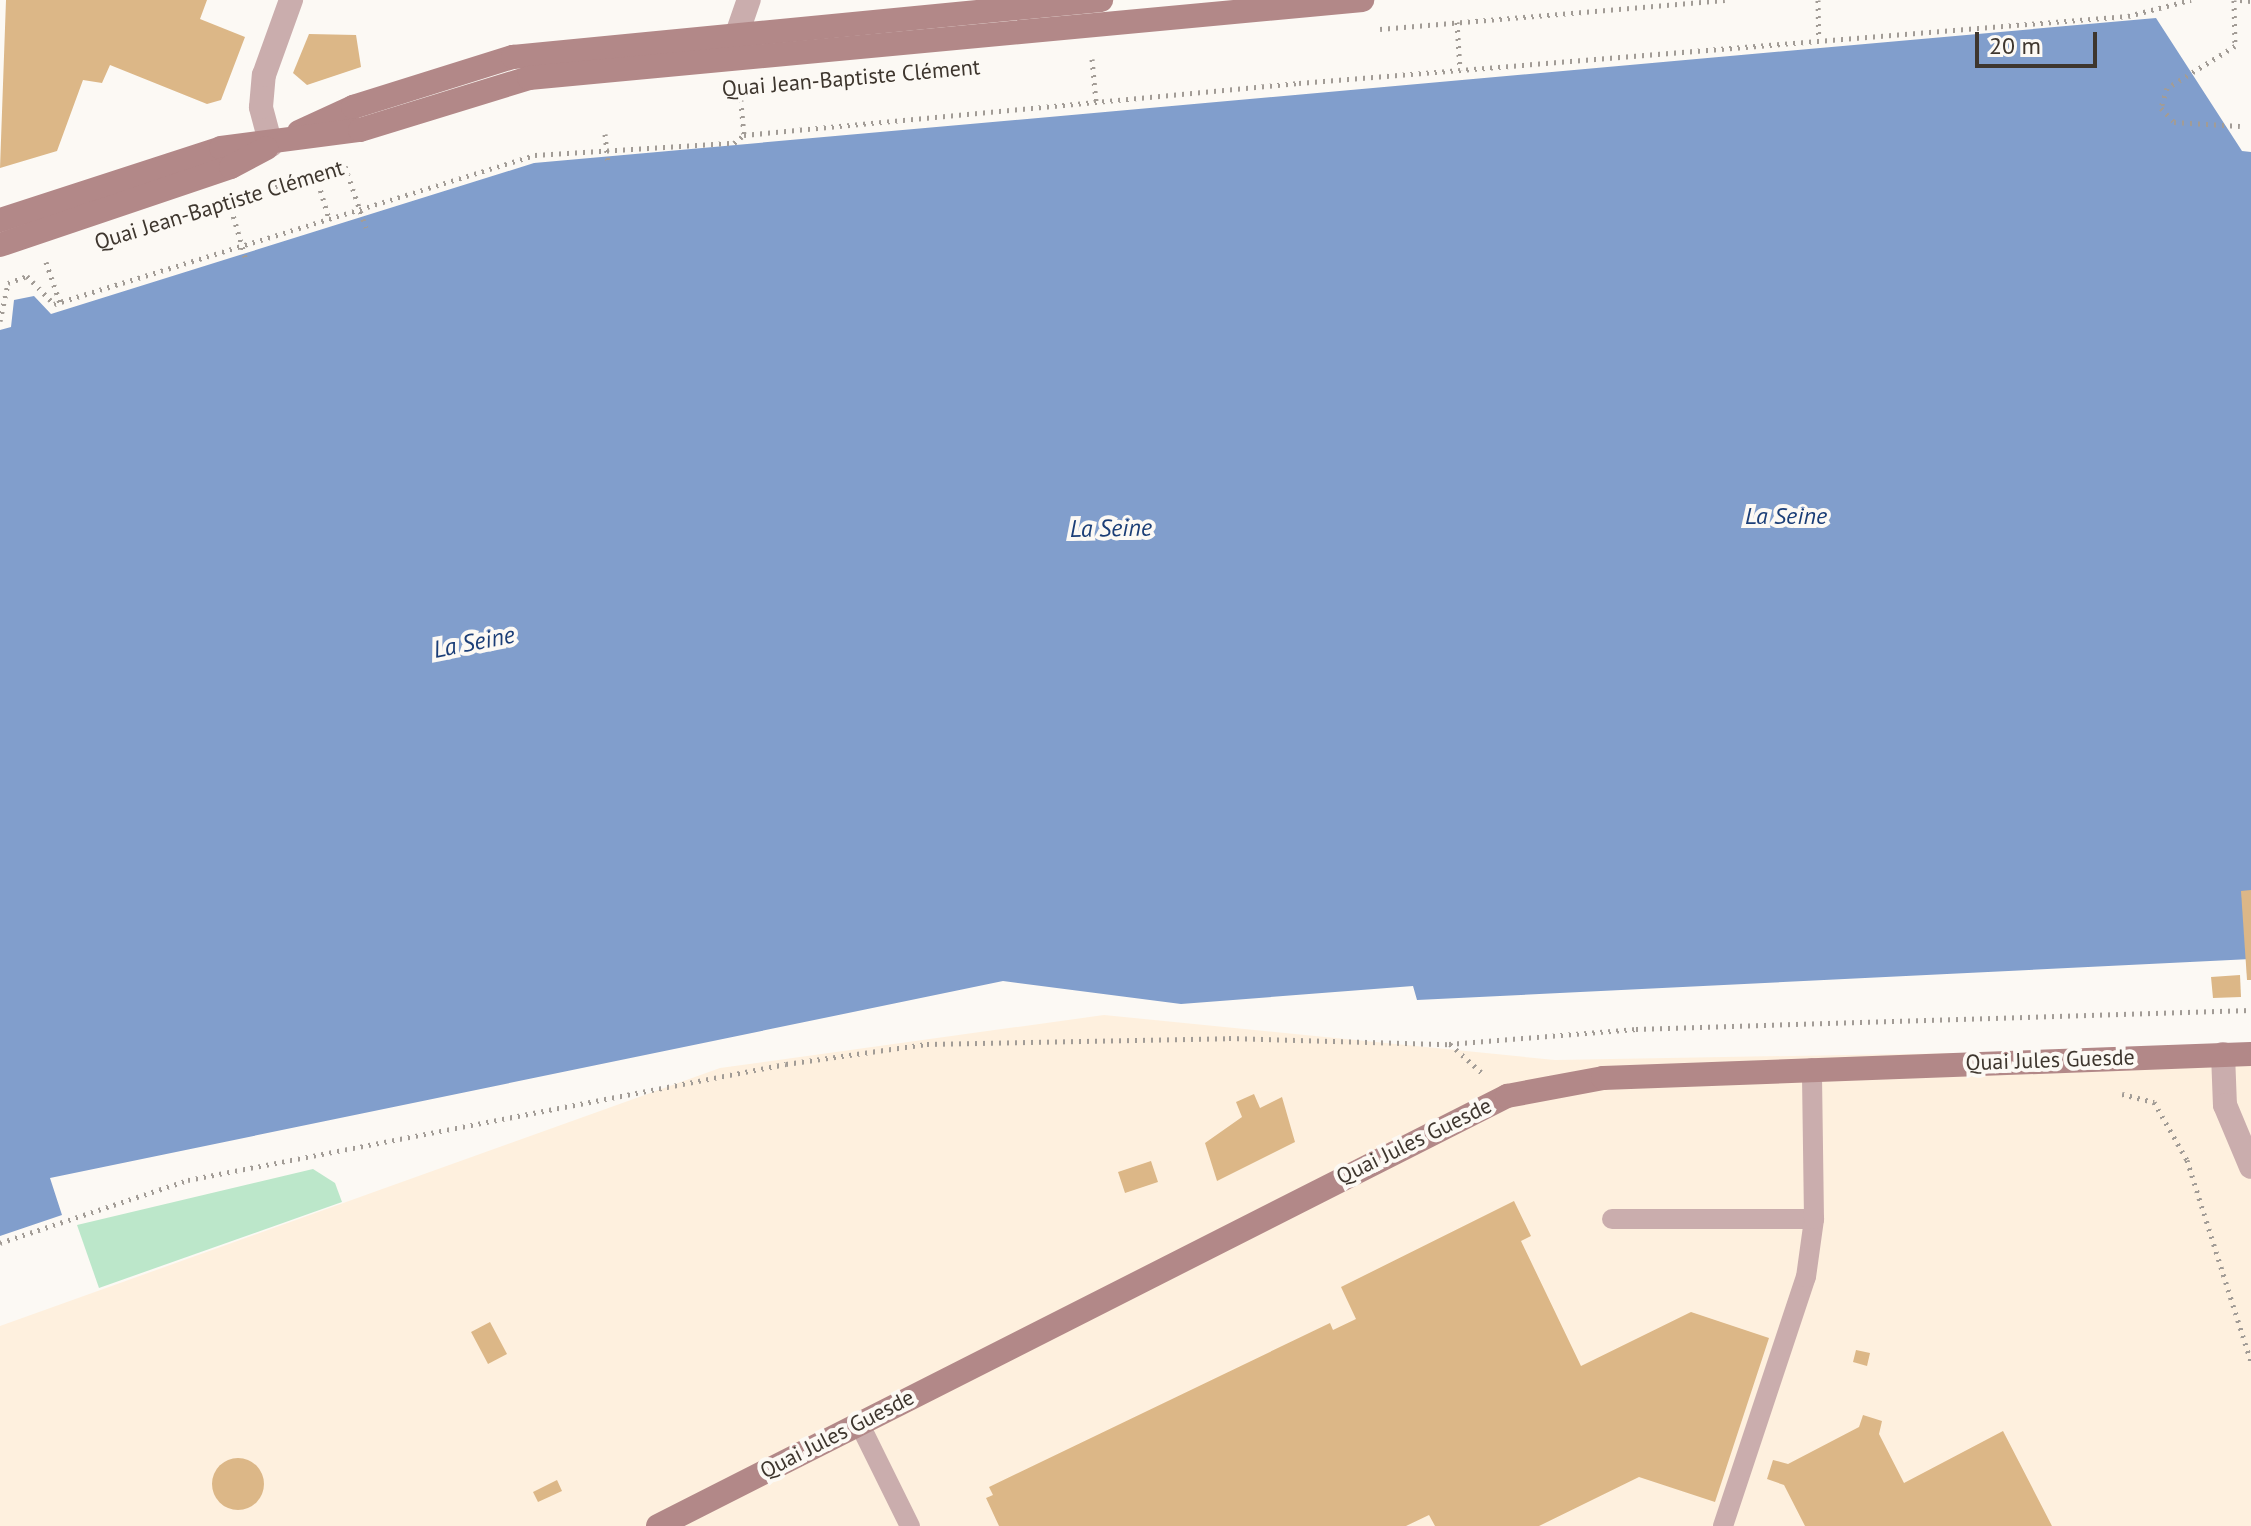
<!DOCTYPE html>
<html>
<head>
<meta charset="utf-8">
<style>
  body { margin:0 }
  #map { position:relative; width:2251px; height:1526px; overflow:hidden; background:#fcf9f4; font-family:"PT Sans",sans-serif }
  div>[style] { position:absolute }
  .built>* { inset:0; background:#fef0de }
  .green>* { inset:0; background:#bce7ca }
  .water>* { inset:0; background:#819ecc }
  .building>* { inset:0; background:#dcb787 }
  .round { border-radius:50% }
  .path>* { height:5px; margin-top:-2.5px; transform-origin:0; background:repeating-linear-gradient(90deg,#a29c96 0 2px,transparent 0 8px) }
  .lane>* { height:20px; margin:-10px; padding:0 10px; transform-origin:10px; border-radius:10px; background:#caadad }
  .street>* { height:24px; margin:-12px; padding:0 12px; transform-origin:12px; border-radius:12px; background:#caadad }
  .secondary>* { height:24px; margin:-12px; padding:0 12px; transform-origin:12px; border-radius:12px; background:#b28888 }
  span { translate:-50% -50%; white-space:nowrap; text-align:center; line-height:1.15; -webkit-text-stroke:8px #fcf9f4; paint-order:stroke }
  .street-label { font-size:22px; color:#3e362e }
  .water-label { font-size:24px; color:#1b3e77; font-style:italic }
  .scale { position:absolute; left:1975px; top:32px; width:122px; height:36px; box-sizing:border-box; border:4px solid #3e362e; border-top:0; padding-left:10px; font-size:24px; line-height:28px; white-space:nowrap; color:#3e362e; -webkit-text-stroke:6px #fcf9f4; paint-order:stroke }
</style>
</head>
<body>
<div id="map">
  <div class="built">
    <i style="clip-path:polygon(1104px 1015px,1555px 1060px,2251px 1048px,2251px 1526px,0 1526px,0 1326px,720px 1068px)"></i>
  </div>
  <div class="green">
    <i style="clip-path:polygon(313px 1169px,335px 1183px,342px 1202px,99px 1288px,77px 1225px)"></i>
  </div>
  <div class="water">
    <i style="clip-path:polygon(2156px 18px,2242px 151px,2251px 152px,2251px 959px,1417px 1000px,1413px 986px,1181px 1004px,1003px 981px,50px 1178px,62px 1215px,0 1236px,0 330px,11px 327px,14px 300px,34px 296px,51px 314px,534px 163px)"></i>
  </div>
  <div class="building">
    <i style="clip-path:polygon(6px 0,207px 0,200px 19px,245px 37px,221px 100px,207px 104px,110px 65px,102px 83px,83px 80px,57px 151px,0 168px)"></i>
    <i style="clip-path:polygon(309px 34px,356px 35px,361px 67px,307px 85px,293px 73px)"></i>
    <i style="clip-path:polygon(2251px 890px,2251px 980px,2247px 980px,2241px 891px)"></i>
    <i style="clip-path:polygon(2240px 975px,2241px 997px,2213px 998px,2211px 977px)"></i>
    <i style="clip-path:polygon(1254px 1094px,1260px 1108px,1282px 1097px,1295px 1142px,1217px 1181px,1205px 1143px,1242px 1117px,1236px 1102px)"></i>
    <i style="clip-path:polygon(1151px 1161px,1158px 1182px,1125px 1193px,1118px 1172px)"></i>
    <i style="clip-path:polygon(1514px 1201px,1531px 1236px,1521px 1241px,1581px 1366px,1691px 1312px,1769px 1338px,1715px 1502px,1639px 1477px,1539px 1526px,1435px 1526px,1429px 1515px,1406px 1526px,999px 1526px,986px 1498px,993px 1495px,989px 1487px,1330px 1323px,1333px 1330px,1356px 1319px,1341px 1287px)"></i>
    <i style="clip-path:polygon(490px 1322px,507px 1354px,488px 1364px,471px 1332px)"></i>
    <i style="clip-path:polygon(1856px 1350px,1870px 1353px,1867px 1366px,1853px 1362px)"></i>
    <i style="clip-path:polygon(1863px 1415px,1882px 1421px,1879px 1434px,1904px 1483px,2003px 1431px,2052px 1526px,1805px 1526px,1784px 1485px,1767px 1479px,1773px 1460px,1788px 1464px,1859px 1427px)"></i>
    <i class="round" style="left:212px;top:1458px;width:52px;height:52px"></i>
    <i style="clip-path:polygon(557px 1480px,562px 1491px,538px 1502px,533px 1492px)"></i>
  </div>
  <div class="path">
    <i style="left:1818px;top:0;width:39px;rotate:89deg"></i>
    <i style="left:2234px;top:0;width:46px;rotate:88.8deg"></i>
    <i style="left:2235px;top:46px;width:80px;rotate:148.3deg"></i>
    <i style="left:2167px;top:88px;width:21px;rotate:107deg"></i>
    <i style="left:2161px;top:108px;width:19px;rotate:47deg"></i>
    <i style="left:2174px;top:122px;width:66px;rotate:3.5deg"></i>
    <i style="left:2240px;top:0;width:11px;rotate:5deg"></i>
    <i style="left:1457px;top:22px;width:48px;rotate:86.4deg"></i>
    <i style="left:1380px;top:29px;width:346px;rotate:-4.8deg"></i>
    <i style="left:1092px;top:59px;width:42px;rotate:84.6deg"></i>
    <i style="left:740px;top:92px;width:43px;rotate:84.7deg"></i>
    <i style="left:605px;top:134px;width:30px;rotate:84deg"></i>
    <i style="left:345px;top:166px;width:65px;rotate:71.3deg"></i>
    <i style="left:316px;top:175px;width:46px;rotate:73.5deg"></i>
    <i style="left:260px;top:191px;width:74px;rotate:-16.5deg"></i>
    <i style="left:229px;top:201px;width:61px;rotate:73.9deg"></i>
    <i style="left:46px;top:262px;width:43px;rotate:71.1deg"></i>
    <i style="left:0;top:321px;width:39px;rotate:-78deg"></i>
    <i style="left:8px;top:283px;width:20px;rotate:-20deg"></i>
    <i style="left:27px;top:276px;width:39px;rotate:46deg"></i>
    <i style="left:54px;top:304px;width:504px;rotate:-17.21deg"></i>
    <i style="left:535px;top:155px;width:199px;rotate:-3.5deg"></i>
    <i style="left:734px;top:143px;width:13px;rotate:-39deg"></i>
    <i style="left:744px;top:135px;width:557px;rotate:-5.35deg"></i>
    <i style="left:1299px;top:83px;width:832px;rotate:-4.62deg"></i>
    <i style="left:2128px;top:16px;width:65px;rotate:-14.3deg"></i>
    <i style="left:1450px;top:1044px;width:42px;rotate:42.1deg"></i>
    <i style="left:2122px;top:1094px;width:33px;rotate:14deg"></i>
    <i style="left:2154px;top:1102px;width:67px;rotate:60.4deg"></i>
    <i style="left:2187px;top:1160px;width:212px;rotate:72.4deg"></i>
    <i style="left:0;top:1243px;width:198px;rotate:-18.5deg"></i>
    <i style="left:188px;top:1180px;width:609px;rotate:-10.98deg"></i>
    <i style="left:786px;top:1064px;width:142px;rotate:-8.1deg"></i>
    <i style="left:927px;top:1044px;width:302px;rotate:-1.1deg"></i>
    <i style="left:1229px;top:1038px;width:220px;rotate:1.6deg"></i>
    <i style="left:1449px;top:1044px;width:188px;rotate:-4.6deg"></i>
    <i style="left:1636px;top:1029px;width:615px;rotate:-1.77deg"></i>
  </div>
  <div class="lane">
    <i style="left:1612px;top:1219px;width:202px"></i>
    <i style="left:859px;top:1423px;width:115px;rotate:63.7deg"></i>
    <i style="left:1723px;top:1526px;width:262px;rotate:-71.6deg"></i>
    <i style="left:1806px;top:1277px;width:59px;rotate:-82.1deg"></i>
    <i style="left:1814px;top:1219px;width:151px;rotate:-90.8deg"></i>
  </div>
  <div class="street">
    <i style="left:737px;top:34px;width:36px;rotate:-71deg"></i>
    <i style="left:271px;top:145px;width:39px;rotate:-105deg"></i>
    <i style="left:261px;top:107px;width:32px;rotate:-85deg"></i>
    <i style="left:264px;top:75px;width:80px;rotate:-70.2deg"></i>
    <i style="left:2223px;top:1054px;width:51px;rotate:87.8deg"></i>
    <i style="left:2225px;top:1105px;width:67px;rotate:67.2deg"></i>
  </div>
  <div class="secondary">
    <i style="left:299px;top:132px;width:60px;rotate:-24.8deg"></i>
    <i style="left:353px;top:107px;width:168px;rotate:-17.4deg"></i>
    <i style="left:513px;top:57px;width:591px;rotate:-5.54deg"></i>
    <i style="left:0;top:220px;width:232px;rotate:-18deg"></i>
    <i style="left:221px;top:148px;width:140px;rotate:-7.4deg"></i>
    <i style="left:360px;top:130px;width:177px;rotate:-17.1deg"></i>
    <i style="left:529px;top:78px;width:837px;rotate:-5.35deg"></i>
    <i style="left:0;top:245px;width:244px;rotate:-18.7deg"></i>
    <i style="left:231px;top:167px;width:40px;rotate:-28deg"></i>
    <i style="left:658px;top:1526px;width:952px;rotate:-26.86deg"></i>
    <i style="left:1507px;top:1096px;width:98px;rotate:-10.6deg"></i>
    <i style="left:1603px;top:1078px;width:648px;rotate:-2.12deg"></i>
  </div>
  <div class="street-label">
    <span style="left:851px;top:78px;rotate:-5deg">Quai Jean-Baptiste Clément</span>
    <span style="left:219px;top:205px;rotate:-17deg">Quai Jean-Baptiste Clément</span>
    <span style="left:2050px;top:1060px;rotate:-2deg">Quai Jules Guesde</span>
    <span style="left:1414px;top:1141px;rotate:-26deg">Quai Jules Guesde</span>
    <span style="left:837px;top:1434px;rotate:-27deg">Quai Jules Guesde</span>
  </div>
  <div class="water-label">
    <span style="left:1786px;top:516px">La Seine</span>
    <span style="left:1111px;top:528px;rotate:-1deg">La Seine</span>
    <span style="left:474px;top:642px;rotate:-11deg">La Seine</span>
  </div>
  <div class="scale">20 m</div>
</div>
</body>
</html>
